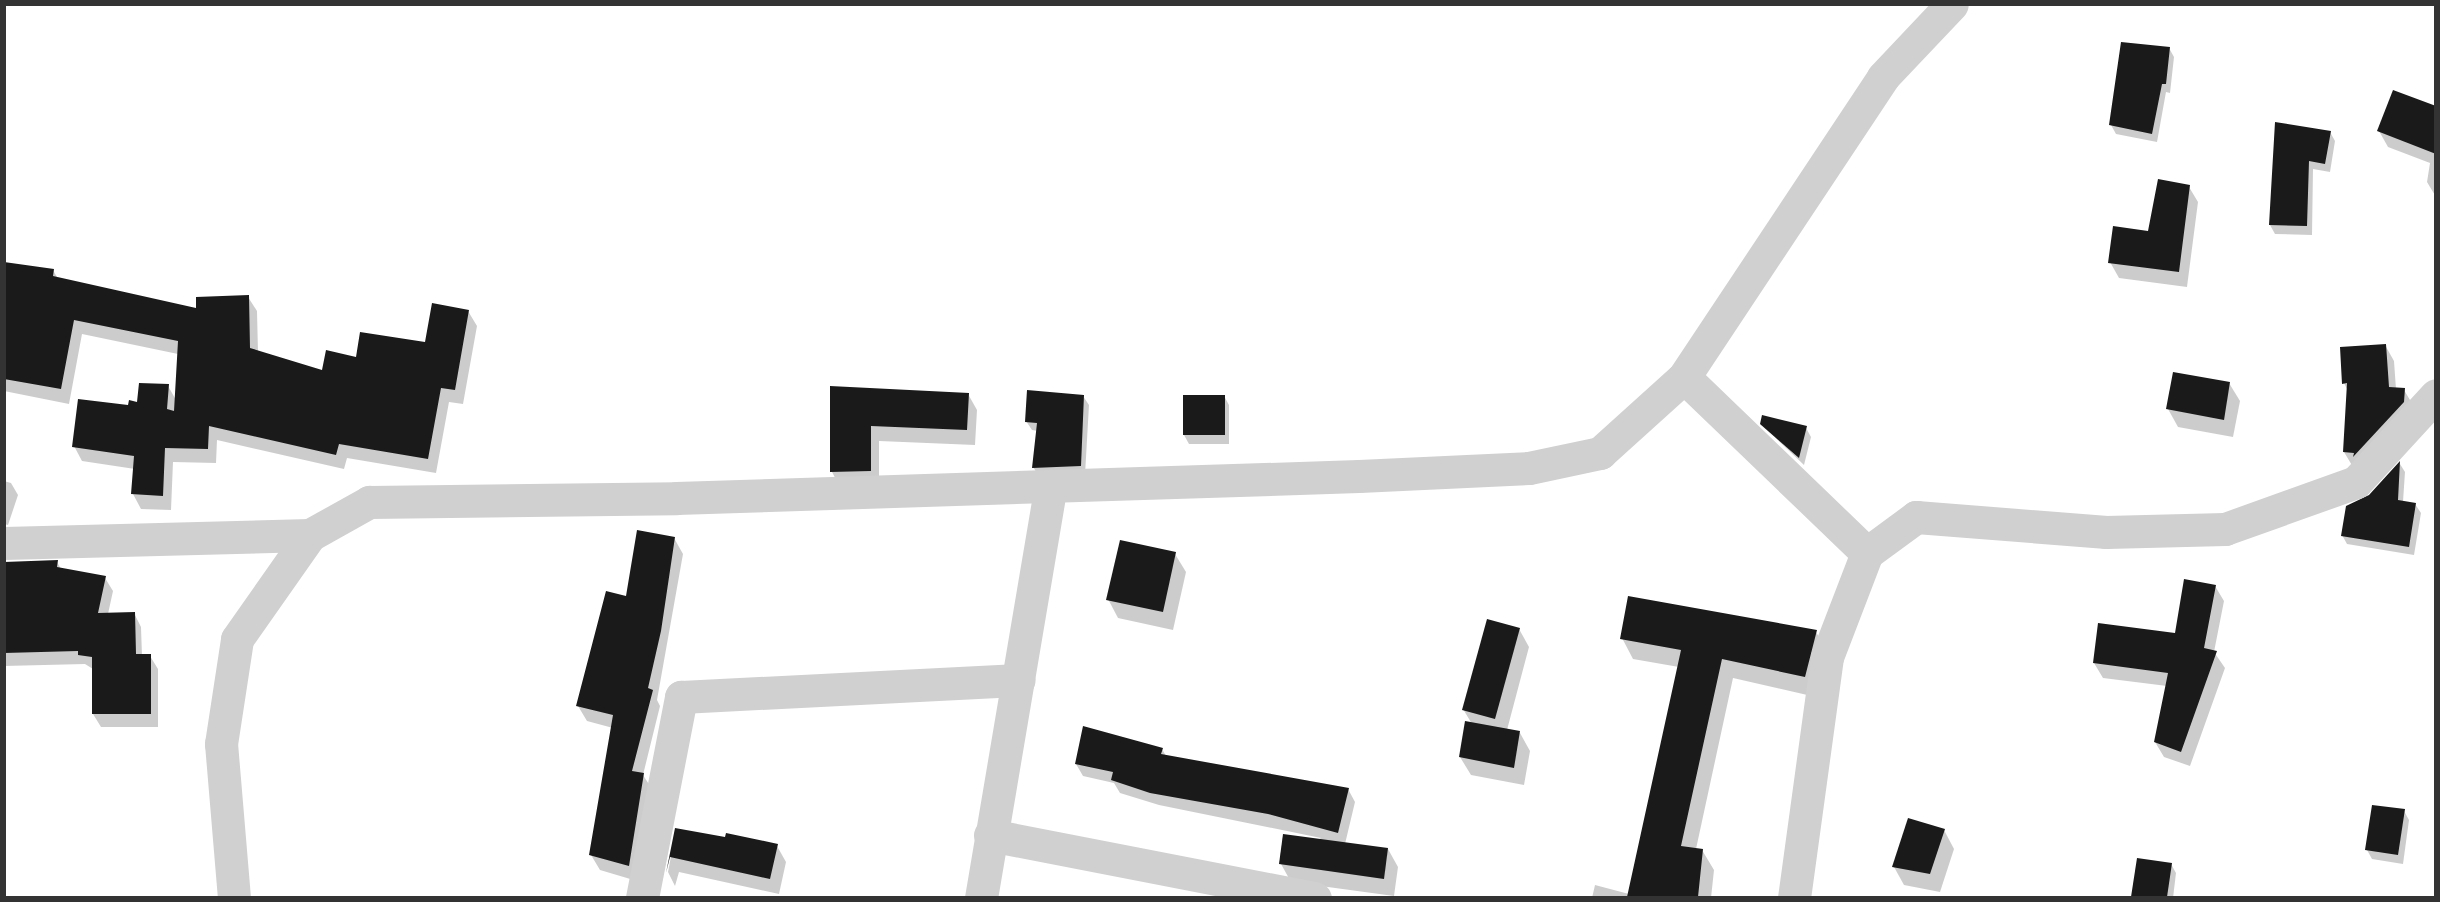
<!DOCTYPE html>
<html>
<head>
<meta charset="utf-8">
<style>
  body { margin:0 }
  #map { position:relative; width:2440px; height:902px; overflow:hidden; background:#fff; font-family:"Titillium Web",sans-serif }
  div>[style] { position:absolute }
  .shadow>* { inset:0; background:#0003 }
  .building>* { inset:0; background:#1a1a1a }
  .street>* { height:33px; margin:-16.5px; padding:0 16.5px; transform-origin:16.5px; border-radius:16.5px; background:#d0d0d0 }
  span { translate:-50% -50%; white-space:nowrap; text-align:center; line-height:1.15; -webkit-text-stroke:6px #fff; paint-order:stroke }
  .frame { position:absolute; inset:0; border:6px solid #333; pointer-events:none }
</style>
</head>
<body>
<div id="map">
  <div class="shadow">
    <i style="clip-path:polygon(2169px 48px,2174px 57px,2170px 93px,2166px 92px,2157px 142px,2116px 134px,2111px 125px)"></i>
    <i style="clip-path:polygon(2436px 106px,2436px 197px,2427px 182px,2430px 163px,2388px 147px,2379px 131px)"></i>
    <i style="clip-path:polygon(2276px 124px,2330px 132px,2335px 141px,2330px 172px,2313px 169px,2312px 235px,2275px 234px,2270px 225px)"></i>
    <i style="clip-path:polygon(2189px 187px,2198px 202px,2187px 287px,2119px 278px,2110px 262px,2149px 233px)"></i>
    <i style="clip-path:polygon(4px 270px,53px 270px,58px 279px,198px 310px,248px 297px,257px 311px,258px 352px,323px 372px,427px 344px,468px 311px,477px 326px,463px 404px,449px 402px,436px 473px,347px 458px,344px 469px,217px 440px,216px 463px,173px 462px,171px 510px,141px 509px,133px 494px,135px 469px,82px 461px,74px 446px,168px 386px,176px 400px,178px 354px,82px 334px,69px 404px,4px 391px)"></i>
    <i style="clip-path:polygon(2385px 345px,2394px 361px,2396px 389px,2404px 390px,2413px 405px,2353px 467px,2344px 452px,2348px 391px,2344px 383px)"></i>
    <i style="clip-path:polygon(2229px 383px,2240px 401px,2233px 437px,2178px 427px,2168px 409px)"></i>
    <i style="clip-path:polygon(831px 388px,968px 394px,977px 410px,975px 445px,879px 441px,879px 486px,840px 487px,832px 472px)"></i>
    <i style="clip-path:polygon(1083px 396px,1089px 405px,1085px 475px,1039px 476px,1033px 467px,1038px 431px,1032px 430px,1026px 421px)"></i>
    <i style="clip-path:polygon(1224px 396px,1229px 405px,1229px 444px,1189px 444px,1184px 435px)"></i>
    <i style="clip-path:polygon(1761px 424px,1806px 428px,1811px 437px,1804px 465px)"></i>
    <i style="clip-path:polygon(2400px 464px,2405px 472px,2403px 502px,2415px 504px,2421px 513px,2414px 555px,2347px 544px,2342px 535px)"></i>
    <i style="clip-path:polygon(4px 481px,11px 483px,18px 495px,8px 525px,4px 524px)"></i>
    <i style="clip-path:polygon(674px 538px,683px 554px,657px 700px,660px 706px,643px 775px,652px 789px,637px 881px,600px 870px,591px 855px,613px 728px,587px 721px,578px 706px)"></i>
    <i style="clip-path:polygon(1175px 554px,1186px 572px,1173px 630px,1118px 618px,1108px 599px)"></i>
    <i style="clip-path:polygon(57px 562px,61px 569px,105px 578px,113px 591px,108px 614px,134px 613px,141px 627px,142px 656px,150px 656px,158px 669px,158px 727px,101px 727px,93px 714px,93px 669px,85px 664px,4px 666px,4px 563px)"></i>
    <i style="clip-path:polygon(2215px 586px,2224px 601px,2214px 652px,2225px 668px,2190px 766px,2164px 757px,2155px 742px,2167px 686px,2103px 678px,2094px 663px,2176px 635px)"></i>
    <i style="clip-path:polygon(1519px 629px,1529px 647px,1507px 730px,1520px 733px,1530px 751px,1524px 785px,1471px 775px,1460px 757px,1472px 724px,1463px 709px)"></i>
    <i style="clip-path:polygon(1816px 632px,1828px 652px,1816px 697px,1733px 678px,1696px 849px,1702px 850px,1714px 870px,1711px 898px,1592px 898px,1595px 885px,1629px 894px,1679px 667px,1633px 659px,1622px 638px)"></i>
    <i style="clip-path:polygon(1162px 749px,1166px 756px,1348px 789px,1355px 802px,1345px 844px,1388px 849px,1398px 867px,1394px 896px,1291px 882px,1281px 864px,1321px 838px,1159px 805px,1120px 793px,1114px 783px,1083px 776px,1076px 764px)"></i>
    <i style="clip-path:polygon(2404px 811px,2409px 820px,2403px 864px,2372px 859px,2367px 850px)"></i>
    <i style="clip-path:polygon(676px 830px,777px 846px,786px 862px,779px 894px,679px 872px,675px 886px,668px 872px)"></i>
    <i style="clip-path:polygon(1944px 830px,1954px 849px,1940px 892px,1904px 885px,1894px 867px)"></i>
    <i style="clip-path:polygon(2138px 860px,2171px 864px,2176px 873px,2173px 898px,2133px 898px)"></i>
  </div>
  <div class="building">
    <i style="clip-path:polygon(2121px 42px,2170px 47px,2166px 84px,2162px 84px,2152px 134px,2109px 125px)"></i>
    <i style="clip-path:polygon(2393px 90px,2436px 106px,2436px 154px,2377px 131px)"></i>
    <i style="clip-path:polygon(2275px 122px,2331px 131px,2325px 164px,2309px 161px,2307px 226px,2269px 225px)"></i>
    <i style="clip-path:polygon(2158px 179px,2190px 185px,2179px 272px,2108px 263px,2113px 226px,2148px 231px)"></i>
    <i style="clip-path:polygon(4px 262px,54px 269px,53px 276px,196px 308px,196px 297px,249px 295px,250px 348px,322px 370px,326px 350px,356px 357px,360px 332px,425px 342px,432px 303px,469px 310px,455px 390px,441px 388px,428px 459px,339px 444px,336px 455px,209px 426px,208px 449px,165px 448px,163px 496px,131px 494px,134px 456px,72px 447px,78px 399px,128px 405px,129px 400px,137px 402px,139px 383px,169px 384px,167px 409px,174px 411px,178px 341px,74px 320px,61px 389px,4px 379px)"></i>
    <i style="clip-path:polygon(2386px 344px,2389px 387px,2405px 388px,2404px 402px,2353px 457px,2354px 453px,2343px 452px,2347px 383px,2342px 384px,2340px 347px)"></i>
    <i style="clip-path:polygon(2173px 372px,2230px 382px,2224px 420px,2166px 409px)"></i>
    <i style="clip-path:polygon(830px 386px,969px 393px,967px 430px,871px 426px,871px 471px,830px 472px)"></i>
    <i style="clip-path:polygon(1027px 390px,1084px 395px,1081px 466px,1032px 468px,1037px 423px,1025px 422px)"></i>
    <i style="clip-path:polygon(1183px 395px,1225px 395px,1225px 435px,1183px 435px)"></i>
    <i style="clip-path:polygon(1762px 415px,1807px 426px,1799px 458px,1760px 424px)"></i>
    <i style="clip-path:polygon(2400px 461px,2398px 500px,2416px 503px,2409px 547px,2341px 536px,2346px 506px,2369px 495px)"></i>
    <i style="clip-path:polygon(637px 530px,675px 537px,661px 631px,648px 688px,653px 690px,632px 771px,644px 773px,629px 866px,589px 855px,613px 715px,576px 706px,606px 591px,626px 596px)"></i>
    <i style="clip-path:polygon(1120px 540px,1176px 552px,1163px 612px,1106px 600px)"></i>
    <i style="clip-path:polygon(58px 560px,57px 567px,106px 576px,98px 613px,135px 612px,136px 654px,151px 654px,151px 714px,92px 714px,92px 657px,78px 655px,78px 651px,4px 653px,4px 562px)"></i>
    <i style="clip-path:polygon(2184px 579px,2216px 585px,2204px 648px,2217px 651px,2181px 752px,2154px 742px,2168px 673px,2093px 663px,2098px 623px,2175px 633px)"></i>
    <i style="clip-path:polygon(1628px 596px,1817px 630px,1805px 677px,1722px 659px,1681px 846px,1703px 849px,1698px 897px,1627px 897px,1681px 650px,1620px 639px)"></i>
    <i style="clip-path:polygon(1487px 619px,1520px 628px,1495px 719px,1462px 710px)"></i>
    <i style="clip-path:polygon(1465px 721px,1520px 731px,1514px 768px,1459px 757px)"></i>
    <i style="clip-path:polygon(1083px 726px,1163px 748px,1161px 754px,1349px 788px,1338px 833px,1268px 814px,1150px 793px,1111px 780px,1113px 772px,1075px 764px)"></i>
    <i style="clip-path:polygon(2372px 805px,2405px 809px,2398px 855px,2365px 850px)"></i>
    <i style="clip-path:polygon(1908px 818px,1945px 829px,1930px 874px,1892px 867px)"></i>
    <i style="clip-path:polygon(675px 828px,725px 837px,726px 833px,778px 844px,770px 879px,670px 857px,666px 873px)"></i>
    <i style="clip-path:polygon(1283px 834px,1388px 848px,1384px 879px,1279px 864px)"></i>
    <i style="clip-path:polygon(2137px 858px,2172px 863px,2167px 897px,2131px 897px)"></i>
  </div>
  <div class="street">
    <i style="left:1684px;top:377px;width:254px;rotate:43.9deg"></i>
    <i style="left:4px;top:543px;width:306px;rotate:-1.5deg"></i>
    <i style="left:990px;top:835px;width:331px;rotate:11deg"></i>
    <i style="left:234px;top:898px;width:155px;rotate:-94.8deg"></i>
    <i style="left:221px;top:744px;width:106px;rotate:-81.3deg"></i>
    <i style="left:237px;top:639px;width:127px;rotate:-54.9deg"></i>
    <i style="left:310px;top:535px;width:68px;rotate:-29.2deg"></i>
    <i style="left:369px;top:502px;width:307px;rotate:-0.7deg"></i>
    <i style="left:676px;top:498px;width:683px;rotate:-1.84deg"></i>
    <i style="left:1359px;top:476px;width:170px;rotate:-2.7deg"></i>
    <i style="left:1529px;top:468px;width:73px;rotate:-11.9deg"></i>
    <i style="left:1600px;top:453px;width:113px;rotate:-42.1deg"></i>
    <i style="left:1684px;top:377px;width:360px;rotate:-56.4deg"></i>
    <i style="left:1883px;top:77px;width:100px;rotate:-46.6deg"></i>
    <i style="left:642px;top:898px;width:205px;rotate:-79deg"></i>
    <i style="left:681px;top:697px;width:338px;rotate:-2.9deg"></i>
    <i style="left:981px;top:898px;width:418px;rotate:-80.4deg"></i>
    <i style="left:1794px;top:898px;width:243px;rotate:-82.2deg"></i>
    <i style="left:1827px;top:657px;width:111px;rotate:-69deg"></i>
    <i style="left:1867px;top:553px;width:61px;rotate:-36.3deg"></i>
    <i style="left:1916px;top:517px;width:191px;rotate:4.5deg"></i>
    <i style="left:2106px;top:532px;width:119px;rotate:-1.4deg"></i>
    <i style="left:2225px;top:529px;width:139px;rotate:-19.7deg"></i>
    <i style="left:2356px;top:482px;width:118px;rotate:-47.4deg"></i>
  </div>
  <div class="frame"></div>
</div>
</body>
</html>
